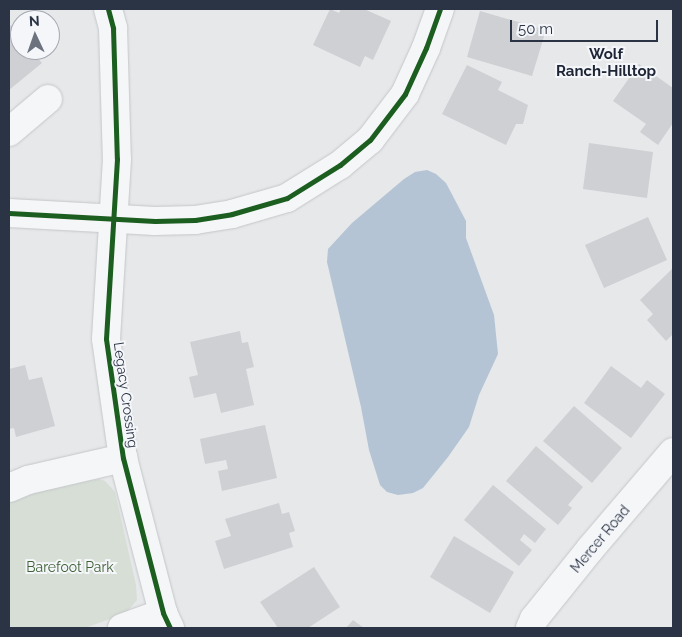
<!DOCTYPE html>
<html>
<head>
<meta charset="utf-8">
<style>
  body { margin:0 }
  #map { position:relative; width:682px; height:637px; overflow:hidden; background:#e6e8ea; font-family:Raleway,sans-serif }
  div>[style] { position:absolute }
  .green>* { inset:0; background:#d6ded6 }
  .water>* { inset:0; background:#b4c4d5 }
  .building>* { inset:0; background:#ced0d3 }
  .roads { filter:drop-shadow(0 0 1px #c4c6c8) drop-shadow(0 0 1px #c4c6c8) }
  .minor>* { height:28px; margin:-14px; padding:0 14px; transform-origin:14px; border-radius:14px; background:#f5f6f7 }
  .cycleway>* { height:5px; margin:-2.5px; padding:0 2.5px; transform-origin:2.5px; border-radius:2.5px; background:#1b5e20 }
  span { translate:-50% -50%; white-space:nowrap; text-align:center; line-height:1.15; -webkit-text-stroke:4px #f4f6f9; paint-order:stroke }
  .street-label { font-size:14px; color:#2b3445 }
  .park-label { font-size:14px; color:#3f6138 }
  .neighbourhood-label { font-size:15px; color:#1d2536; font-weight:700 }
  .frame { position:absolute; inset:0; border:10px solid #2b3445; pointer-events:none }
  .north { position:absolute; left:10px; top:10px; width:50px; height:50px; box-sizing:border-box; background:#f4f6f9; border:1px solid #a4a8b1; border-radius:50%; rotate:357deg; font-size:14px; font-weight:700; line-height:20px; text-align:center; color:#2b3445 }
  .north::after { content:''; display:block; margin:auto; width:18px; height:22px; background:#6c737f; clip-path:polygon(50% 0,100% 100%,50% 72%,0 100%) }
  .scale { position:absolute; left:510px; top:20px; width:148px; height:22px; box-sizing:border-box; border:2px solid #2b3445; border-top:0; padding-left:6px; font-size:15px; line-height:18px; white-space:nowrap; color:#2b3445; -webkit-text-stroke:4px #f4f6f9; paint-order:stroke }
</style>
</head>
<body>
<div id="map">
  <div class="green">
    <i style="clip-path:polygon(99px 479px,105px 481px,115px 492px,136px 585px,137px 600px,126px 613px,85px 628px,9px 628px,9px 502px,35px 492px)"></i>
  </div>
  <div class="water">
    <i style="clip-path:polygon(427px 170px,436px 174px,446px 183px,466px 221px,466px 238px,494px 315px,498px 354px,479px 395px,469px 427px,448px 457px,423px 488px,413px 493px,398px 495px,387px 492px,380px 485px,369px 450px,361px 407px,327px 262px,328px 249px,352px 223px,404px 179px,415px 172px)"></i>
  </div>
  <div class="building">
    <i style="clip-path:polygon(330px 9px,339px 13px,341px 9px,364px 9px,391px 21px,373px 60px,365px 56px,360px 67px,313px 45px)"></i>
    <i style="clip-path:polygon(480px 11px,546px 30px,532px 76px,467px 57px)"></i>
    <i style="clip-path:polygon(11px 25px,20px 36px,20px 50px,31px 50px,42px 63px,9px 90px,9px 27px)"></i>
    <i style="clip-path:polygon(639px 64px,673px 88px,673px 123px,658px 145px,640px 132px,646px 124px,613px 101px)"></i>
    <i style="clip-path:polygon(467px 65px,502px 82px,498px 90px,528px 105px,523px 124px,516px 124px,506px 145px,442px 114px)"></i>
    <i style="clip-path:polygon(589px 143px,653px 152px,647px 198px,583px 189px)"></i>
    <i style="clip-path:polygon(648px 217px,667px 260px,604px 288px,585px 245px)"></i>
    <i style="clip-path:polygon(673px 268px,673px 334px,666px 341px,647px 320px,653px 314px,640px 300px)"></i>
    <i style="clip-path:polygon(240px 331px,242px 343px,248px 342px,254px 367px,246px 369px,254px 405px,221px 413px,216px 393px,194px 398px,189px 377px,198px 375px,190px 342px)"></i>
    <i style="clip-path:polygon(25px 365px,29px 380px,42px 377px,55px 426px,16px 437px,14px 428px,9px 429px,9px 369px)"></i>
    <i style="clip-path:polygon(611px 366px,641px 388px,647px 380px,665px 394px,631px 438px,584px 403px)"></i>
    <i style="clip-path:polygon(574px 406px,622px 448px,592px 483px,543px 441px)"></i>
    <i style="clip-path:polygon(265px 425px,277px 478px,222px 491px,218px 471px,228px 469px,226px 460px,205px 464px,200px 439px)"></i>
    <i style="clip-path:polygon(536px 446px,583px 487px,568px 505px,572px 508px,558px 525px,506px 481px)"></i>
    <i style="clip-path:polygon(493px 485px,546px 529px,535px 543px,524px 534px,520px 540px,532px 550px,519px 566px,464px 520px)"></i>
    <i style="clip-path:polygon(279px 503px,282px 514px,289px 512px,295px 531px,289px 533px,293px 547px,224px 569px,215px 541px,231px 536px,225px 519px)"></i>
    <i style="clip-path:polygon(454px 536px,514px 572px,490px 613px,430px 577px)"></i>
    <i style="clip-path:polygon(314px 567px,340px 607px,308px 628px,278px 628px,260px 602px)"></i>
    <i style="clip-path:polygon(353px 620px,364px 628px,346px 628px)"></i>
  </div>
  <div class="roads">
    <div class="minor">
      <i style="left:108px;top:9px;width:20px;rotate:75deg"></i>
      <i style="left:113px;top:28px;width:131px;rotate:88.3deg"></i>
      <i style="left:117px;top:159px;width:180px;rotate:93.5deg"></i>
      <i style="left:106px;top:339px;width:120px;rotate:81.9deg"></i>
      <i style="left:123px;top:458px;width:160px;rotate:75.5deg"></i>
      <i style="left:163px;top:613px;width:17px;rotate:65deg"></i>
      <i style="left:9px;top:132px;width:51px;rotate:-40.2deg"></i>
      <i style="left:9px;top:213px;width:146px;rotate:3.1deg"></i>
      <i style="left:155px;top:221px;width:40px;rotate:-1.4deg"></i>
      <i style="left:195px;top:220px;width:37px;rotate:-9deg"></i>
      <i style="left:232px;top:214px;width:57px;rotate:-16.2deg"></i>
      <i style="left:287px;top:198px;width:62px;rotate:-31.9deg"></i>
      <i style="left:340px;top:165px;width:39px;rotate:-40deg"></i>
      <i style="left:370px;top:140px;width:58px;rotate:-52.7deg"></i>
      <i style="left:405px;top:94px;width:51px;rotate:-65.5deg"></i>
      <i style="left:426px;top:48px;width:41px;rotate:-70.3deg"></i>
      <i style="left:9px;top:488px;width:21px;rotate:-23deg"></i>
      <i style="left:28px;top:480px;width:98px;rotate:-13deg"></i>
      <i style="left:122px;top:628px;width:44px;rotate:-20.1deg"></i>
      <i style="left:530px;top:628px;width:10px;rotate:-66deg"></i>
      <i style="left:534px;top:619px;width:91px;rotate:-51.2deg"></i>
      <i style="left:591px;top:548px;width:126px;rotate:-49.5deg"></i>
    </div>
  </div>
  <div class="cycleway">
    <i style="left:108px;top:9px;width:20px;rotate:75deg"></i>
    <i style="left:113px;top:28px;width:131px;rotate:88.3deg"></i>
    <i style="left:117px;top:159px;width:180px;rotate:93.5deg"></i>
    <i style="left:106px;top:339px;width:120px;rotate:81.9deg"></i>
    <i style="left:123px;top:458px;width:160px;rotate:75.5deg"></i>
    <i style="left:163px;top:613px;width:17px;rotate:65deg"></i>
    <i style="left:9px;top:213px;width:146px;rotate:3.1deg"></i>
    <i style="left:155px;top:221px;width:40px;rotate:-1.4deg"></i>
    <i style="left:195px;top:220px;width:37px;rotate:-9deg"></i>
    <i style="left:232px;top:214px;width:57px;rotate:-16.2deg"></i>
    <i style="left:287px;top:198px;width:62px;rotate:-31.9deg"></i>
    <i style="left:340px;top:165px;width:39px;rotate:-40deg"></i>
    <i style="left:370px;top:140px;width:58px;rotate:-52.7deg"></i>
    <i style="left:405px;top:94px;width:51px;rotate:-65.5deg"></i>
    <i style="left:426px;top:48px;width:41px;rotate:-70.3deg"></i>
  </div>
  <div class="street-label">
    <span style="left:126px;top:395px;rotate:82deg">Legacy Crossing</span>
    <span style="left:600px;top:539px;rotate:-50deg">Mercer Road</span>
  </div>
  <div class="park-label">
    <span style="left:70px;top:567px">Barefoot Park</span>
  </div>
  <div class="neighbourhood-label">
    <span style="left:606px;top:63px">Wolf<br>Ranch-Hilltop</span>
  </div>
  <div class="frame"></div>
  <div class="north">N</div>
  <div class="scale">50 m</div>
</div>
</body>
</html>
